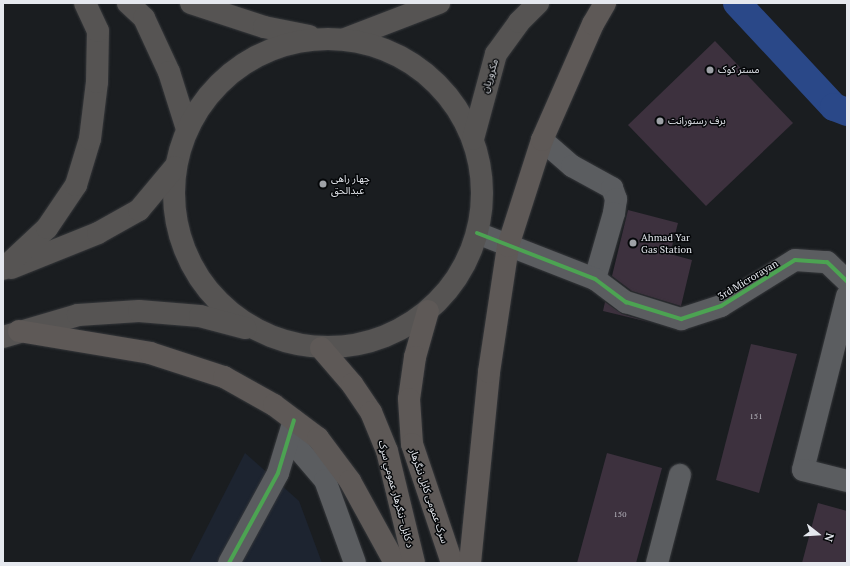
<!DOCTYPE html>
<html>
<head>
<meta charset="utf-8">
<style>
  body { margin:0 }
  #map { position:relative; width:850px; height:566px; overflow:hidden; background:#1a1d20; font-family:"PT Serif","Noto Sans Arabic",serif }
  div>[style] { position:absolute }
  .built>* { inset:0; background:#1d2430 }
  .canal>* { height:28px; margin:-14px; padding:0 14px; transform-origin:14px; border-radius:14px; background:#2a4888 }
  .building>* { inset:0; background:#3d313e }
  .roads { filter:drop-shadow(0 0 1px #36383b) drop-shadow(0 0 1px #36383b) }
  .minor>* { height:22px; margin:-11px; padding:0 11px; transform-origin:11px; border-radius:11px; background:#5b5d60 }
  .major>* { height:22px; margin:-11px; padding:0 11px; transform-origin:11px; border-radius:11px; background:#565453 }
  .major>.ring { margin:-11px; padding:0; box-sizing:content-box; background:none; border:22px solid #565453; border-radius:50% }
  .highway>* { height:22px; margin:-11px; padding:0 11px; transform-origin:11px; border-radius:11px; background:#5e5957 }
  .cycleway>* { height:4px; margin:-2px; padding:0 2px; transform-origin:2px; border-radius:2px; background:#4ca352 }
  .dots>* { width:11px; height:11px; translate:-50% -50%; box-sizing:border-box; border:2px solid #050709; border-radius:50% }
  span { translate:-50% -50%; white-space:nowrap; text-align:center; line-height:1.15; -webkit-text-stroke:3px #050709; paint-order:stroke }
  .number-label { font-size:8px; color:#bbbac2 }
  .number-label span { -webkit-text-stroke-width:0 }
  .poi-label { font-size:10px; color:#e5e8ee }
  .left { translate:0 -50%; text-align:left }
  .street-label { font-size:10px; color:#e5e8ee }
  .frame { position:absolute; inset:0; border:4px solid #e5e8ee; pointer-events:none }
  .north { position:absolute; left:798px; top:514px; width:40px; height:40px; -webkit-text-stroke:3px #050709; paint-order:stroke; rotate:107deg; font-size:11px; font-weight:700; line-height:16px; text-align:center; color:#e5e8ee }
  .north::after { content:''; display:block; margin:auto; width:14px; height:18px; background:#e5e8ee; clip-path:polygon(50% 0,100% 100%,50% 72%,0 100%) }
</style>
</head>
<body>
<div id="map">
  <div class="built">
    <i style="clip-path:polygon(245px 453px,299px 501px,322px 563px,189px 563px)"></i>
  </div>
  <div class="canal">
    <i style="left:737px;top:3px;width:142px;rotate:47deg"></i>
    <i style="left:834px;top:107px;width:14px;rotate:21deg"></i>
  </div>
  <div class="building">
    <i style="clip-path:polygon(715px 41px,793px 123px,706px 206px,628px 125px)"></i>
    <i style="clip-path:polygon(628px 210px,678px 223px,670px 254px,692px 260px,681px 306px,632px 291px,612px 276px)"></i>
    <i style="clip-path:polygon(605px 302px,622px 314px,649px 322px,603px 311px)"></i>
    <i style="clip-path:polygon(751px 344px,797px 354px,759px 493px,716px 480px)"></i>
    <i style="clip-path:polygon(607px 453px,662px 468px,636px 563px,577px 563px)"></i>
    <i style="clip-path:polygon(818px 503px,847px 511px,847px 563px,802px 563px)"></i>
  </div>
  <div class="roads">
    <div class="minor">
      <i style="left:542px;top:140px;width:40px;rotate:41deg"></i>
      <i style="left:572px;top:166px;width:46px;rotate:28.8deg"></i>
      <i style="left:612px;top:188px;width:12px;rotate:70deg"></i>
      <i style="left:616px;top:199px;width:14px;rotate:98deg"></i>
      <i style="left:614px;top:213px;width:69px;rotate:106.1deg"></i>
      <i style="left:477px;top:233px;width:127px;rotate:21.3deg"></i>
      <i style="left:595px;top:279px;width:39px;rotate:37deg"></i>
      <i style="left:626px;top:302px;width:58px;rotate:17.2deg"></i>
      <i style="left:681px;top:319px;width:42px;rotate:-18deg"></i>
      <i style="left:721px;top:306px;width:87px;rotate:-31.9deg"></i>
      <i style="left:795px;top:260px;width:32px;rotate:4deg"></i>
      <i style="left:827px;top:262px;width:28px;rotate:44deg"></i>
      <i style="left:847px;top:296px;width:179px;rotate:104.2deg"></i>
      <i style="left:803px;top:470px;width:45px;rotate:14deg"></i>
      <i style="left:289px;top:438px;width:55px;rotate:49.4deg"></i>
      <i style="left:325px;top:480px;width:88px;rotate:70.1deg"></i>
      <i style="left:229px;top:563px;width:102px;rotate:-61.4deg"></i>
      <i style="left:278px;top:473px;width:55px;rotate:-73.2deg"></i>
      <i style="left:657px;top:563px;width:91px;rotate:-75.4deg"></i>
    </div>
    <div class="major">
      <i style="left:128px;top:3px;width:22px;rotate:43deg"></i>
      <i style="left:144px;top:18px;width:60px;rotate:65.2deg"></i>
      <i style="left:169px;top:72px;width:60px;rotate:72.5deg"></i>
      <i style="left:191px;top:3px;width:77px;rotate:18.2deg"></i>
      <i style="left:264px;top:27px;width:46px;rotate:11.3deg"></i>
      <i style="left:345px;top:39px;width:101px;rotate:-21deg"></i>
      <i class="ring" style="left:174px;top:39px;width:286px;height:286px"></i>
      <i style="left:473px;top:139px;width:88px;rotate:-74.9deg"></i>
      <i style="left:496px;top:54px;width:39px;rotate:-54deg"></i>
      <i style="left:519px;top:22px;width:27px;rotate:-45deg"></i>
      <i style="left:11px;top:268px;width:94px;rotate:-21.9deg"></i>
      <i style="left:98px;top:233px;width:47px;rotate:-29.3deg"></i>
      <i style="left:139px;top:210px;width:56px;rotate:-50.1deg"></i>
      <i style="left:3px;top:269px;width:60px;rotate:-43deg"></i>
      <i style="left:47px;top:228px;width:52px;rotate:-56deg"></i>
      <i style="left:76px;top:185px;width:48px;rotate:-73.1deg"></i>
      <i style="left:90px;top:139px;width:57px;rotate:-83deg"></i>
      <i style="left:97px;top:82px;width:51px;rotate:-88.9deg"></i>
      <i style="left:98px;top:31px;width:31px;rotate:-115deg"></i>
      <i style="left:3px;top:337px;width:78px;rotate:-16.3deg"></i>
      <i style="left:78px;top:315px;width:61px;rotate:-3.8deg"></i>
      <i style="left:139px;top:311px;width:61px;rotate:4.7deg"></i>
      <i style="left:200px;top:316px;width:47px;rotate:14.9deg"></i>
    </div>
    <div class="highway">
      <i style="left:428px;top:311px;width:48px;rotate:105.8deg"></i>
      <i style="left:415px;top:357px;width:42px;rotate:98.1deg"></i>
      <i style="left:409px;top:399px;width:45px;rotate:86.2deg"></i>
      <i style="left:412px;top:444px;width:126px;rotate:71.4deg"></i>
      <i style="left:19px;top:331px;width:133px;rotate:9.5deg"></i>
      <i style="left:150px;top:353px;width:78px;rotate:18deg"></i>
      <i style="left:224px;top:377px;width:57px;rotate:29.2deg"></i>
      <i style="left:274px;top:405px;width:55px;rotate:36.9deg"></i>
      <i style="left:318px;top:438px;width:54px;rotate:53.3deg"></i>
      <i style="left:350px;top:481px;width:94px;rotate:61.2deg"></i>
      <i style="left:321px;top:348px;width:48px;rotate:49.3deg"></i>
      <i style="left:352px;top:384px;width:34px;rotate:56deg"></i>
      <i style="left:371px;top:412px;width:42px;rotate:67.7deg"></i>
      <i style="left:387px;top:451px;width:115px;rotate:76.4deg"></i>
      <i style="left:470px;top:563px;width:192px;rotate:-84.3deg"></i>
      <i style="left:489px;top:372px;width:127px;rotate:-81.4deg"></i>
      <i style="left:508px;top:246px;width:111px;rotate:-72.2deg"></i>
      <i style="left:542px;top:140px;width:127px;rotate:-66.3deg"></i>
      <i style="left:593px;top:24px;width:24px;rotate:-60deg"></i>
    </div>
  </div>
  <div class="cycleway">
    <i style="left:477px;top:233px;width:127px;rotate:21.3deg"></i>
    <i style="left:595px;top:279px;width:39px;rotate:37deg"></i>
    <i style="left:626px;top:302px;width:58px;rotate:17.2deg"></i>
    <i style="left:681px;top:319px;width:42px;rotate:-18deg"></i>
    <i style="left:721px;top:306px;width:87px;rotate:-31.9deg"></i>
    <i style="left:795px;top:260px;width:32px;rotate:4deg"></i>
    <i style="left:827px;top:262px;width:28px;rotate:44deg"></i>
    <i style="left:229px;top:563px;width:102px;rotate:-61.4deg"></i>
    <i style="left:278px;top:473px;width:55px;rotate:-73.2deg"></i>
  </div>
  <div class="dots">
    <i style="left:710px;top:70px;background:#9ea1a6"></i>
    <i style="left:660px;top:121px;background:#9ea1a6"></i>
    <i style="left:323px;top:184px;background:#9ea1a6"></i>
    <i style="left:633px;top:243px;background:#9ea1a6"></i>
  </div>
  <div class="number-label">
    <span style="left:756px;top:417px">151</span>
    <span style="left:620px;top:515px">150</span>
  </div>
  <div class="poi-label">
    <span class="left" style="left:718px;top:70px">مستر کوک</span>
    <span class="left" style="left:668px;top:121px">برف رستورانت</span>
    <span class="left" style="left:331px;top:184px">چهار راهی<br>عبدالحق</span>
    <span class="left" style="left:641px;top:243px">Ahmad Yar<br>Gas Station</span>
  </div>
  <div class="street-label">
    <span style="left:490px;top:76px;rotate:-73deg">مکروریان</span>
    <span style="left:748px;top:280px;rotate:-31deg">3rd Microrayan</span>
    <span style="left:396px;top:494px;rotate:75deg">د کابل–ننګرهار عمومي سړک</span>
    <span style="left:429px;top:496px;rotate:71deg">سرک عمومی کابل ننگرهار</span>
  </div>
  <div class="frame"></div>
  <div class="north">N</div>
</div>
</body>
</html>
